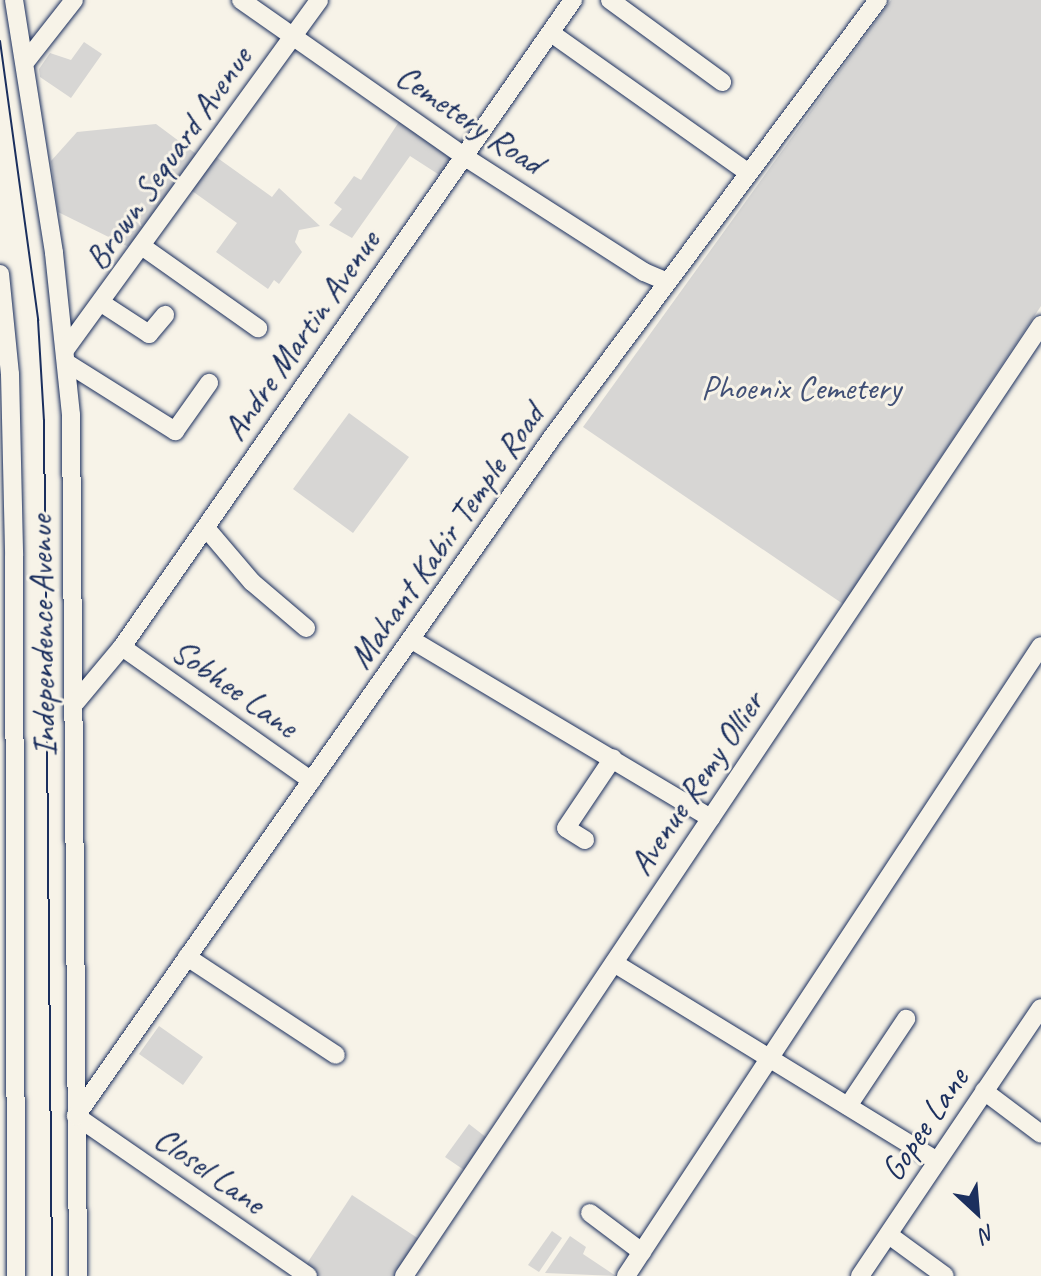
<!DOCTYPE html>
<html>
<head>
<meta charset="utf-8">
<style>
  body { margin:0 }
  #map { position:relative; width:1041px; height:1276px; overflow:hidden; background:#f7f3e8; font-family:Caveat,sans-serif }
  div>[style] { position:absolute }
  .green>* { inset:0; background:#d7d6d4 }
  .roads { filter:drop-shadow(0 0 2px #1b2f5e) drop-shadow(0 0 2px #1b2f5e) }
  .minor>* { height:18px; margin:-9px; padding:0 9px; transform-origin:9px; border-radius:9px; background:#f7f3e8 }
  .tram>* { height:2px; margin:-1px; padding:0 1px; transform-origin:1px; border-radius:1px; background:#1b2f5e }
  span { translate:-50% -50%; white-space:nowrap; text-align:center; line-height:1.15; -webkit-text-stroke:6px #f7f3e8; paint-order:stroke }
  .street-label { font-size:34px; color:#1b2f5e }
  .park-label { font-size:34px; color:#415076 }
  .north { position:absolute; left:937px; top:1172px; width:80px; height:80px; -webkit-text-stroke:6px #f7f3e8; paint-order:stroke; rotate:154deg; font-size:22px; font-weight:700; line-height:32px; text-align:center; color:#1b2f5e }
  .north::after { content:''; display:block; margin:auto; width:28px; height:36px; background:#1b2f5e; clip-path:polygon(50% 0,100% 100%,50% 72%,0 100%) }
</style>
</head>
<body>
<div id="map">
  <div class="green">
    <i style="clip-path:polygon(891px 0,1041px 0,1041px 306px,843px 604px,583px 427px)"></i>
    <i style="clip-path:polygon(84px 42px,102px 54px,71px 98px,40px 77px,39px 69px,50px 53px,71px 60px)"></i>
    <i style="clip-path:polygon(402px 117px,455px 155px,441px 176px,410px 156px,352px 238px,329px 225px,342px 209px,334px 203px,354px 176px,361px 180px)"></i>
    <i style="clip-path:polygon(156px 124px,199px 156px,133px 249px,58px 212px,51px 161px,77px 132px)"></i>
    <i style="clip-path:polygon(212px 154px,272px 197px,279px 188px,320px 226px,299px 230px,295px 242px,302px 252px,279px 284px,274px 280px,268px 289px,216px 252px,237px 223px,188px 188px)"></i>
    <i style="clip-path:polygon(349px 413px,409px 457px,353px 533px,293px 489px)"></i>
    <i style="clip-path:polygon(159px 1026px,203px 1057px,183px 1085px,139px 1054px)"></i>
    <i style="clip-path:polygon(469px 1124px,487px 1138px,464px 1170px,445px 1157px)"></i>
    <i style="clip-path:polygon(352px 1195px,419px 1239px,395px 1276px,316px 1276px,304px 1268px)"></i>
    <i style="clip-path:polygon(552px 1231px,562px 1238px,539px 1272px,528px 1265px)"></i>
    <i style="clip-path:polygon(570px 1236px,586px 1247px,583px 1254px,616px 1276px,545px 1273px)"></i>
  </div>
  <div class="roads">
    <div class="minor">
      <i style="left:14px;top:0;width:256px;rotate:81deg"></i>
      <i style="left:54px;top:253px;width:163px;rotate:84deg"></i>
      <i style="left:71px;top:415px;width:861px;rotate:89.53deg"></i>
      <i style="left:241px;top:0;width:274px;rotate:35deg"></i>
      <i style="left:465px;top:157px;width:213px;rotate:32.7deg"></i>
      <i style="left:644px;top:272px;width:25px;rotate:23deg"></i>
      <i style="left:610px;top:0;width:139px;rotate:36.2deg"></i>
      <i style="left:551px;top:33px;width:242px;rotate:35.3deg"></i>
      <i style="left:27px;top:60px;width:76px;rotate:-51.9deg"></i>
      <i style="left:143px;top:247px;width:141px;rotate:35.2deg"></i>
      <i style="left:0;top:274px;width:100px;rotate:84.3deg"></i>
      <i style="left:10px;top:374px;width:182px;rotate:88.7deg"></i>
      <i style="left:14px;top:556px;width:720px;rotate:89.84deg"></i>
      <i style="left:103px;top:304px;width:55px;rotate:33.1deg"></i>
      <i style="left:149px;top:334px;width:25px;rotate:-50deg"></i>
      <i style="left:65px;top:350px;width:432px;rotate:-54deg"></i>
      <i style="left:67px;top:363px;width:128px;rotate:32.2deg"></i>
      <i style="left:175px;top:431px;width:59px;rotate:-54.7deg"></i>
      <i style="left:206px;top:528px;width:71px;rotate:49.6deg"></i>
      <i style="left:252px;top:582px;width:71px;rotate:40.4deg"></i>
      <i style="left:412px;top:640px;width:348px;rotate:30.8deg"></i>
      <i style="left:122px;top:647px;width:232px;rotate:35.2deg"></i>
      <i style="left:76px;top:702px;width:72px;rotate:-50.1deg"></i>
      <i style="left:122px;top:647px;width:789px;rotate:-55.12deg"></i>
      <i style="left:585px;top:840px;width:22px;rotate:-148deg"></i>
      <i style="left:566px;top:828px;width:84px;rotate:-56.1deg"></i>
      <i style="left:187px;top:957px;width:178px;rotate:33.3deg"></i>
      <i style="left:614px;top:963px;width:377px;rotate:31.5deg"></i>
      <i style="left:984px;top:1091px;width:71px;rotate:37deg"></i>
      <i style="left:848px;top:1106px;width:105px;rotate:-56.3deg"></i>
      <i style="left:590px;top:1213px;width:65px;rotate:36.9deg"></i>
      <i style="left:889px;top:1235px;width:69px;rotate:36.2deg"></i>
      <i style="left:308px;top:1276px;width:282px;rotate:-145.4deg"></i>
      <i style="left:76px;top:1116px;width:831px;rotate:-54.95deg"></i>
      <i style="left:553px;top:436px;width:544px;rotate:-53.3deg"></i>
      <i style="left:404px;top:1276px;width:1145px;rotate:-56.18deg"></i>
      <i style="left:626px;top:1276px;width:754px;rotate:-56.63deg"></i>
      <i style="left:860px;top:1276px;width:323px;rotate:-56deg"></i>
    </div>
  </div>
  <div class="tram">
    <i style="left:0;top:41px;width:282px;rotate:82.2deg"></i>
    <i style="left:38px;top:320px;width:100px;rotate:86.6deg"></i>
    <i style="left:44px;top:420px;width:856px;rotate:89.46deg"></i>
  </div>
  <div class="street-label">
    <span style="left:470px;top:119px;rotate:34deg">Cemetery Road</span>
    <span style="left:168px;top:158px;rotate:-55deg">Brown Sequard Avenue</span>
    <span style="left:301px;top:335px;rotate:-55deg">Andre Martin Avenue</span>
    <span style="left:446px;top:536px;rotate:-55deg">Mahant Kabir Temple Road</span>
    <span style="left:42px;top:636px;rotate:-91deg">Independence Avenue</span>
    <span style="left:235px;top:688px;rotate:35deg">Sobhee Lane</span>
    <span style="left:696px;top:783px;rotate:-56deg">Avenue Remy Ollier</span>
    <span style="left:924px;top:1124px;rotate:-56deg">Gopee Lane</span>
    <span style="left:210px;top:1170px;rotate:35deg">Closel Lane</span>
  </div>
  <div class="park-label">
    <span style="left:801px;top:388px">Phoenix Cemetery</span>
  </div>
  <div class="north">N</div>
</div>
</body>
</html>
